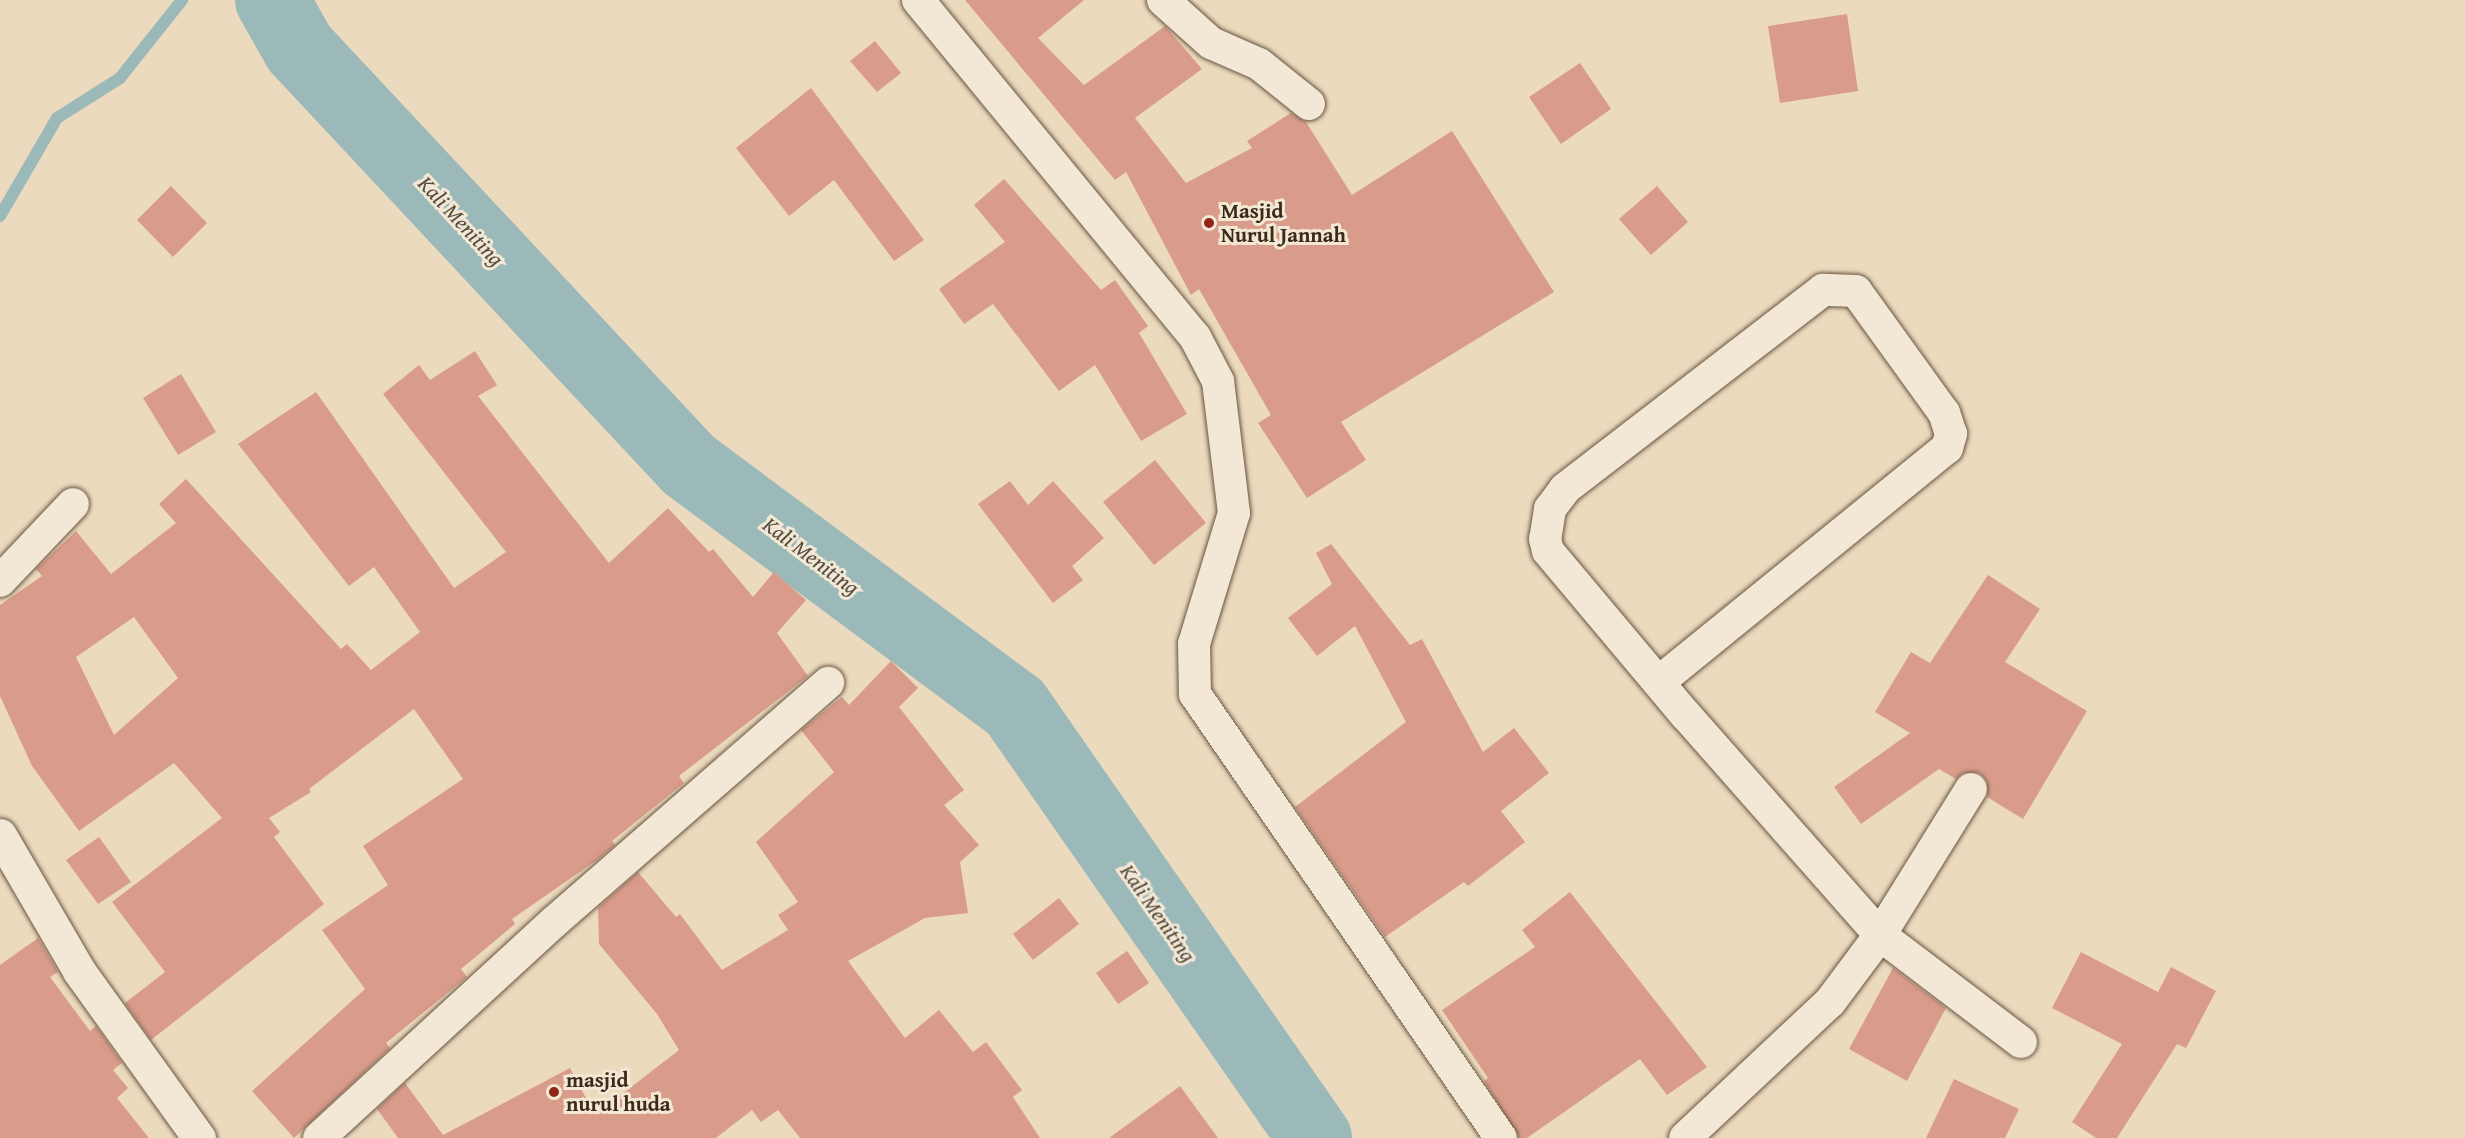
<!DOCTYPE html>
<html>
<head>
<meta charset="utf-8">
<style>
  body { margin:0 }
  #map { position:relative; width:2465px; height:1138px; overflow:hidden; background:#ecdabe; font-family:"Gentium Book Plus",serif }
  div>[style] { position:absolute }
  .stream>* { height:12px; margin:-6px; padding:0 6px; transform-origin:6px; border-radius:6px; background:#9bb9b9 }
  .river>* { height:74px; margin:-37px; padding:0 37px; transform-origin:37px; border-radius:37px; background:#9bb9b9 }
  .building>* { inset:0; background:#d99c8b }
  .roads { filter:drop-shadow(0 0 2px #695541) drop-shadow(0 0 2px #695541) }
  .minor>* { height:32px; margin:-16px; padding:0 16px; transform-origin:16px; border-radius:16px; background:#f3e7d5 }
  .tertiary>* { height:33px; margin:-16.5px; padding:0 16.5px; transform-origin:16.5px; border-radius:16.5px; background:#f3e7d5 }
  .dots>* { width:16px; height:16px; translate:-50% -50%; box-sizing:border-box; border:3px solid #f3e7d5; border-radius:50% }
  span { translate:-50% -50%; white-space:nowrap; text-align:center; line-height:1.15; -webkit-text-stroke:6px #f3e7d5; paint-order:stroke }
  .poi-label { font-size:21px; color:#3d2917; font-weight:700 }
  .left { translate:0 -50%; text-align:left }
  .water-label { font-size:22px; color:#544d40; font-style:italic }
</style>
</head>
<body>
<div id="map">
  <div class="stream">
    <i style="left:0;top:216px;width:113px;rotate:-59.8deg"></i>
    <i style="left:57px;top:118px;width:75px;rotate:-32.4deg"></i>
    <i style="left:120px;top:78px;width:100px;rotate:-51.5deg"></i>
  </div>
  <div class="river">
    <i style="left:272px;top:0;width:55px;rotate:60.6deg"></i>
    <i style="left:299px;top:48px;width:571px;rotate:46.92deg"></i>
    <i style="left:689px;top:465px;width:406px;rotate:36.6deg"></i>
    <i style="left:1015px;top:707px;width:525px;rotate:55.16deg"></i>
  </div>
  <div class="building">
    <i style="clip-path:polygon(965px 0,1084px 0,1038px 38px,1084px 85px,1165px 26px,1202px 69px,1135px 118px,1186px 183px,1252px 148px,1247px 141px,1291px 113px,1306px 122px,1352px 195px,1452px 131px,1554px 292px,1341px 422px,1366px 460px,1307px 498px,1258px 423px,1271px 415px,1199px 289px,1191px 295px,1126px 172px,1115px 180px)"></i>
    <i style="clip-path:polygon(1847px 14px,1858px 91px,1780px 103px,1768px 26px)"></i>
    <i style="clip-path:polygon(875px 41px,901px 73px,877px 92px,850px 61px)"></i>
    <i style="clip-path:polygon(1580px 63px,1611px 109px,1561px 144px,1529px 97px)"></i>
    <i style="clip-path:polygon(811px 88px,924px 240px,894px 261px,834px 180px,789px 216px,736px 148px)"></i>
    <i style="clip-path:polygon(1004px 179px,1101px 290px,1115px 280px,1148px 326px,1139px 333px,1187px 414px,1141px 441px,1095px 365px,1059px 391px,993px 304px,964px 324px,939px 289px,1005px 242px,974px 205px)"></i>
    <i style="clip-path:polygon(171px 186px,207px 223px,173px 257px,137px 220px)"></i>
    <i style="clip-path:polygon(1657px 186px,1688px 222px,1651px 255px,1619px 219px)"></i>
    <i style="clip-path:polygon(evenodd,475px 351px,497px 385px,478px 396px,609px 563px,668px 508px,709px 552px,713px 549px,753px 597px,774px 572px,806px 600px,777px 633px,808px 676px,679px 776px,684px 783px,612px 841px,615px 845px,597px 860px,512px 919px,515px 924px,461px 969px,467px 977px,386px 1043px,390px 1048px,294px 1138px,252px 1091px,365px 989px,322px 930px,388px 885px,363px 846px,463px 779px,414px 709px,309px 789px,311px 792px,269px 818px,280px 832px,274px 837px,324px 904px,151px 1040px,125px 1003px,165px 972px,112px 902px,222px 818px,174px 763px,79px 831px,32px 766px,0 696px,0 605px,42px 576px,36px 569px,76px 531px,111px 574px,176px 523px,159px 504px,186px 479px,341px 649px,347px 644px,371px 670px,420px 632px,374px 567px,349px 586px,238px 444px,316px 392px,454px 588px,506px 552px,383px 394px,419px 365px,430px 380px,475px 351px,134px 617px,178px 678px,114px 735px,76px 657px,134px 617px)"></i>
    <i style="clip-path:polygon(181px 374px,216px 432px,178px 455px,143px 398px)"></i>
    <i style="clip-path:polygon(1155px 460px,1206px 523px,1154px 565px,1103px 502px)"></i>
    <i style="clip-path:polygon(1010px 481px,1028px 505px,1053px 481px,1104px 538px,1072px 566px,1083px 580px,1053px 603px,978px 504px)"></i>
    <i style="clip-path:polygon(1331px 544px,1410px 645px,1422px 639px,1483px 752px,1514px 728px,1549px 773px,1501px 811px,1525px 842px,1468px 886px,1464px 882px,1385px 937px,1295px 807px,1406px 722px,1355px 626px,1317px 656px,1288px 618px,1332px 584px,1316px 553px)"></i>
    <i style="clip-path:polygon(1988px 575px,2040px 609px,2005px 662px,2087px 711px,2023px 819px,1987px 797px,1987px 781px,1980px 773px,1963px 773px,1956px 779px,1939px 769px,1861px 824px,1834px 787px,1910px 733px,1875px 712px,1911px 652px,1930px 663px)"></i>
    <i style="clip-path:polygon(891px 661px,918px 688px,899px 707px,964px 790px,944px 805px,979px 845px,960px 862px,968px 913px,925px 918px,848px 961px,905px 1038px,939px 1010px,973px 1052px,986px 1042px,1022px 1090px,1013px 1097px,1040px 1138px,800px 1138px,778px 1110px,761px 1122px,752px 1110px,716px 1138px,398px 1138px,377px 1109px,405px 1083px,443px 1135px,570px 1068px,595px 1115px,679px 1050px,657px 1014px,599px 944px,598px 908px,638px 872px,676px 917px,680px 914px,722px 970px,788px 930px,778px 915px,798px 902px,756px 842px,834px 772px,801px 730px,842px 697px,849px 705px)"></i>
    <i style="clip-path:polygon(99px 837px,131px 882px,98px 904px,66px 860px)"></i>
    <i style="clip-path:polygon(1570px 892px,1707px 1067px,1667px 1095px,1640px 1059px,1527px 1138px,1519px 1138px,1484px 1081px,1488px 1078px,1442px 1010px,1535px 947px,1522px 930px)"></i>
    <i style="clip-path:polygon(1059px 898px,1079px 924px,1033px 960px,1013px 934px)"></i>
    <i style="clip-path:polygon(38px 938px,58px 972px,50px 977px,90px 1031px,96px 1026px,122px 1063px,113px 1070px,128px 1088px,117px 1098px,149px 1138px,0 1138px,0 965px)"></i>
    <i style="clip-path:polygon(1127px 951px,1149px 983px,1118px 1004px,1096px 973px)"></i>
    <i style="clip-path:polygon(2081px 952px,2158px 992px,2171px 967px,2216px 991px,2186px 1048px,2177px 1044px,2117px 1138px,2096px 1138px,2072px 1122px,2122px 1044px,2052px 1008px)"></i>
    <i style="clip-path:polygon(1893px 968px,1946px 1008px,1907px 1081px,1849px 1049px)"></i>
    <i style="clip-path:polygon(1954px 1079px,2019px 1109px,2005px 1138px,1926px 1138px)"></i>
    <i style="clip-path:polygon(1180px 1086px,1218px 1138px,1109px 1138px)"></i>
  </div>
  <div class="roads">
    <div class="minor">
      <i style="left:918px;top:0;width:436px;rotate:50.6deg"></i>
      <i style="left:1195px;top:337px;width:50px;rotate:62.4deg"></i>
      <i style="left:1218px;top:381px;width:133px;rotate:83.1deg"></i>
      <i style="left:1234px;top:513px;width:137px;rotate:107deg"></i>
      <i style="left:1194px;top:644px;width:50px;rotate:88.9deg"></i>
      <i style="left:1195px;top:694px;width:539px;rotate:55.43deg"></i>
      <i style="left:1163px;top:0;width:64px;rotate:41.9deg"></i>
      <i style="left:1211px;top:43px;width:52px;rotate:23.6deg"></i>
      <i style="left:1259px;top:64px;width:64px;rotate:38.7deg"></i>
      <i style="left:0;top:581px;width:106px;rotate:-46.5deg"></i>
      <i style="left:1660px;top:681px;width:370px;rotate:-39.1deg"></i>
      <i style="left:1947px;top:448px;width:15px;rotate:-74deg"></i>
      <i style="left:1951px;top:434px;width:22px;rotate:-108deg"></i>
      <i style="left:1944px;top:413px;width:150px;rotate:-125.8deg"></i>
      <i style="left:1856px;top:291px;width:33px;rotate:-178deg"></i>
      <i style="left:1823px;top:290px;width:326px;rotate:142.4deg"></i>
      <i style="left:1565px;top:489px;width:25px;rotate:127deg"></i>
      <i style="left:1550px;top:509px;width:30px;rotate:99deg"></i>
      <i style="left:1545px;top:539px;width:12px;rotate:76deg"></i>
      <i style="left:1548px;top:551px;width:213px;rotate:50deg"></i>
      <i style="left:1685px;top:714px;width:295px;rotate:48.6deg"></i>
      <i style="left:1880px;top:935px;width:177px;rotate:37.2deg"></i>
      <i style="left:319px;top:1138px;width:319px;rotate:-42.6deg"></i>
      <i style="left:554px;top:922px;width:364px;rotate:-41.1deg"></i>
      <i style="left:1685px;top:1138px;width:199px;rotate:-43.2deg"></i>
      <i style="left:1830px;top:1002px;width:84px;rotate:-53.3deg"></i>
      <i style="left:1880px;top:935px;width:172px;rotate:-58.1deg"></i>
    </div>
    <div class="tertiary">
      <i style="left:0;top:835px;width:157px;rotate:59.8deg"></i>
      <i style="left:79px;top:971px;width:206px;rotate:54.3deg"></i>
    </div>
  </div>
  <div class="dots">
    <i style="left:1209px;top:223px;background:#8f2418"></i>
    <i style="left:554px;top:1092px;background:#8f2418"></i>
  </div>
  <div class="poi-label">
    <span class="left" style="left:1221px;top:223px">Masjid<br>Nurul Jannah</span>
    <span class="left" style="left:566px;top:1092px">masjid<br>nurul huda</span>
  </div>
  <div class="water-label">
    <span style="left:461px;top:221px;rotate:47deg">Kali Meniting</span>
    <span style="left:811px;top:556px;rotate:37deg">Kali Meniting</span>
    <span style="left:1158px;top:913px;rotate:55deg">Kali Meniting</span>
  </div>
</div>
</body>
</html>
